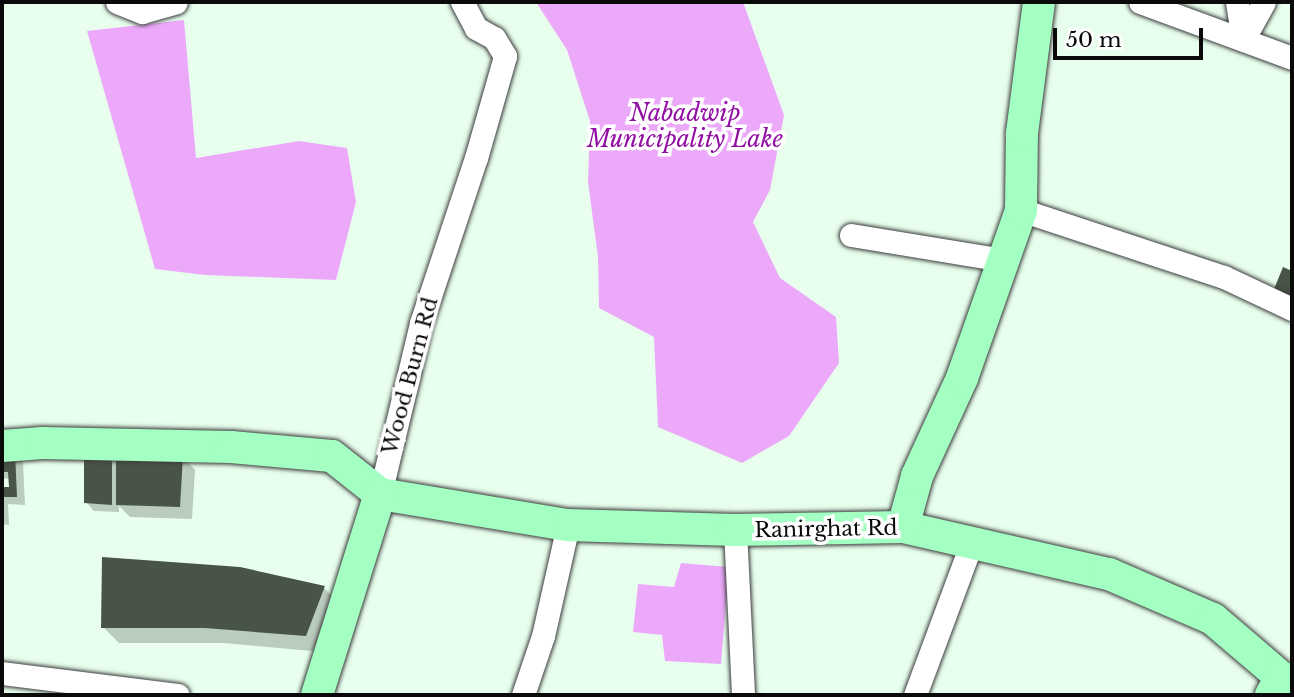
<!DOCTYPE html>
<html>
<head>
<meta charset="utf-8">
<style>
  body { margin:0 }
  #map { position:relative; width:1294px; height:697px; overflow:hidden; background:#e8ffee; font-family:"Libre Baskerville",serif }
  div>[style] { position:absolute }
  .water>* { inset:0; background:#eca9fa }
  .shadow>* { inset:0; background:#0003 }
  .building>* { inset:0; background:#485446 }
  .roads { filter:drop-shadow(0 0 2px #3d3d3d) drop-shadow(0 0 2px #3d3d3d) }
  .street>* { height:23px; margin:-11.5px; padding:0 11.5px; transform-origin:11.5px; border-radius:11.5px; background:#fff }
  .secondary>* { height:32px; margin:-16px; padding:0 16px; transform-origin:16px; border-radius:16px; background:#a3ffc2 }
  span { translate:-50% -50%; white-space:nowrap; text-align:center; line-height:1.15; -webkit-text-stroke:7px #fff; paint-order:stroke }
  .street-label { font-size:21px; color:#0a0a0a }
  .water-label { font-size:23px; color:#920da3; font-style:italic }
  .frame { position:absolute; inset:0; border:4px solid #0a0a0a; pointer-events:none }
  .scale { position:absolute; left:1053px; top:28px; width:150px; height:32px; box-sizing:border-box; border:4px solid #0a0a0a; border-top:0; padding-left:9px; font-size:21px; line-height:24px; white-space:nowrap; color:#0a0a0a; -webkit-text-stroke:5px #fff; paint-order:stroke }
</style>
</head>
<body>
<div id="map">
  <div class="water">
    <i style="clip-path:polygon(536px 2px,743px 2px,784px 115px,770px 190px,753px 222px,780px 278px,836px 317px,839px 363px,789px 436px,742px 463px,658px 427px,654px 337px,599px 308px,598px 257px,588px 182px,590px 121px,567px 50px)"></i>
    <i style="clip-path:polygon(184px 20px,196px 158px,299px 141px,347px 148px,356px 202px,336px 280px,205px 275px,155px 269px,87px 31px)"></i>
    <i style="clip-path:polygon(681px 563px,729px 567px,721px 664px,665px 661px,662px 635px,633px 632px,638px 584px,674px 587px)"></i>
  </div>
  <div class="shadow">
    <i style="clip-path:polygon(2px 454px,15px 454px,23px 462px,25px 505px,8px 504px,9px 525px,2px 524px,2px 489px,10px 489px,10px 479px,2px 478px)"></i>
    <i style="clip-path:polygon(85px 456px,183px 457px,195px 470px,192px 519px,130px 517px,119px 506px,119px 512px,94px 511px,86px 502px)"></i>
    <i style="clip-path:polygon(324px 588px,340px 604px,323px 652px,223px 643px,119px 643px,103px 627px)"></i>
  </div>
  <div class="building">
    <i style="clip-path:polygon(1283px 267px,1292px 271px,1292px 302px,1272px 294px)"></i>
    <i style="clip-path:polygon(2px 452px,15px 452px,17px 497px,2px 497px,2px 487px,9px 487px,8px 472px,2px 472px)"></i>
    <i style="clip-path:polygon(112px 452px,112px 505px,84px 503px,84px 454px)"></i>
    <i style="clip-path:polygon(116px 455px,183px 455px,180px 507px,116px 505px)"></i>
    <i style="clip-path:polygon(102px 557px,240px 567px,325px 586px,306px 636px,205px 628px,101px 628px)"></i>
  </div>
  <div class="roads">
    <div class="street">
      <i style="left:117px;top:2px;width:27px;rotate:22deg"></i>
      <i style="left:142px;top:12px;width:35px;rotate:-16deg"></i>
      <i style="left:1140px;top:2px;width:162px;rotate:20.2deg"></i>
      <i style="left:1237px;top:2px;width:38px;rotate:81deg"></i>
      <i style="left:1243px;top:40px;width:43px;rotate:-61.1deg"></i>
      <i style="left:1021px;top:210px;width:214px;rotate:18.3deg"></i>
      <i style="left:1224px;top:277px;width:75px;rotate:25.2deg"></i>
      <i style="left:851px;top:235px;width:155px;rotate:9.3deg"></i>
      <i style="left:380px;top:494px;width:176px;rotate:-76.5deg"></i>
      <i style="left:421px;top:323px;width:174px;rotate:-71.6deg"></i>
      <i style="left:476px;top:158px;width:106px;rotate:-74.1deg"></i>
      <i style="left:505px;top:56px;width:21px;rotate:-121deg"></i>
      <i style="left:494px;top:38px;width:21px;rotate:-151deg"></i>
      <i style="left:476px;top:28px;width:30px;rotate:-118deg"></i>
      <i style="left:735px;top:530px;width:165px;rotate:87.2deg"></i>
      <i style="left:2px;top:673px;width:177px;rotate:7.1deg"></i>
      <i style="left:523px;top:695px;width:62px;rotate:-71.3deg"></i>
      <i style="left:543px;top:636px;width:114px;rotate:-77.3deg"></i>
      <i style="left:915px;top:695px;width:163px;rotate:-69.6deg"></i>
    </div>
    <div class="secondary">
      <i style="left:2px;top:446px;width:41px;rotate:-4.2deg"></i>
      <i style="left:43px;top:443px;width:188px;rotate:1.2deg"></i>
      <i style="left:231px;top:447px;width:101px;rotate:5.1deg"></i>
      <i style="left:332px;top:456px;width:61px;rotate:38.4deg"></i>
      <i style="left:380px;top:494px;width:191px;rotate:9.4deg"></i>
      <i style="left:568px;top:525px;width:167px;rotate:1.7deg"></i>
      <i style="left:735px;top:530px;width:168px;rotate:-1deg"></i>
      <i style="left:903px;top:527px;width:211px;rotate:12.9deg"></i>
      <i style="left:1109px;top:574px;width:113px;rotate:23.4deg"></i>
      <i style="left:1213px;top:619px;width:89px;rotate:40.5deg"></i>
      <i style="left:1281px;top:677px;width:21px;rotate:119deg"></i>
      <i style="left:903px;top:527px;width:53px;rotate:-74.6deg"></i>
      <i style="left:917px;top:476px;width:108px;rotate:-65.3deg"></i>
      <i style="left:962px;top:378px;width:178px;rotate:-70.6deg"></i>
      <i style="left:1021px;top:210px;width:77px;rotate:-89.3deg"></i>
      <i style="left:1022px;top:133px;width:132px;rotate:-82.6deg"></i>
      <i style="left:317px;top:695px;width:211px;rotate:-72.6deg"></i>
    </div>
  </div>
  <div class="street-label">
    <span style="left:410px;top:376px;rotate:-75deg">Wood Burn Rd</span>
    <span style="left:826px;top:529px;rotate:-1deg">Ranirghat Rd</span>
  </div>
  <div class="water-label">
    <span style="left:685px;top:126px">Nabadwip<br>Municipality Lake</span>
  </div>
  <div class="frame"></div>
  <div class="scale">50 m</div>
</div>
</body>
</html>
